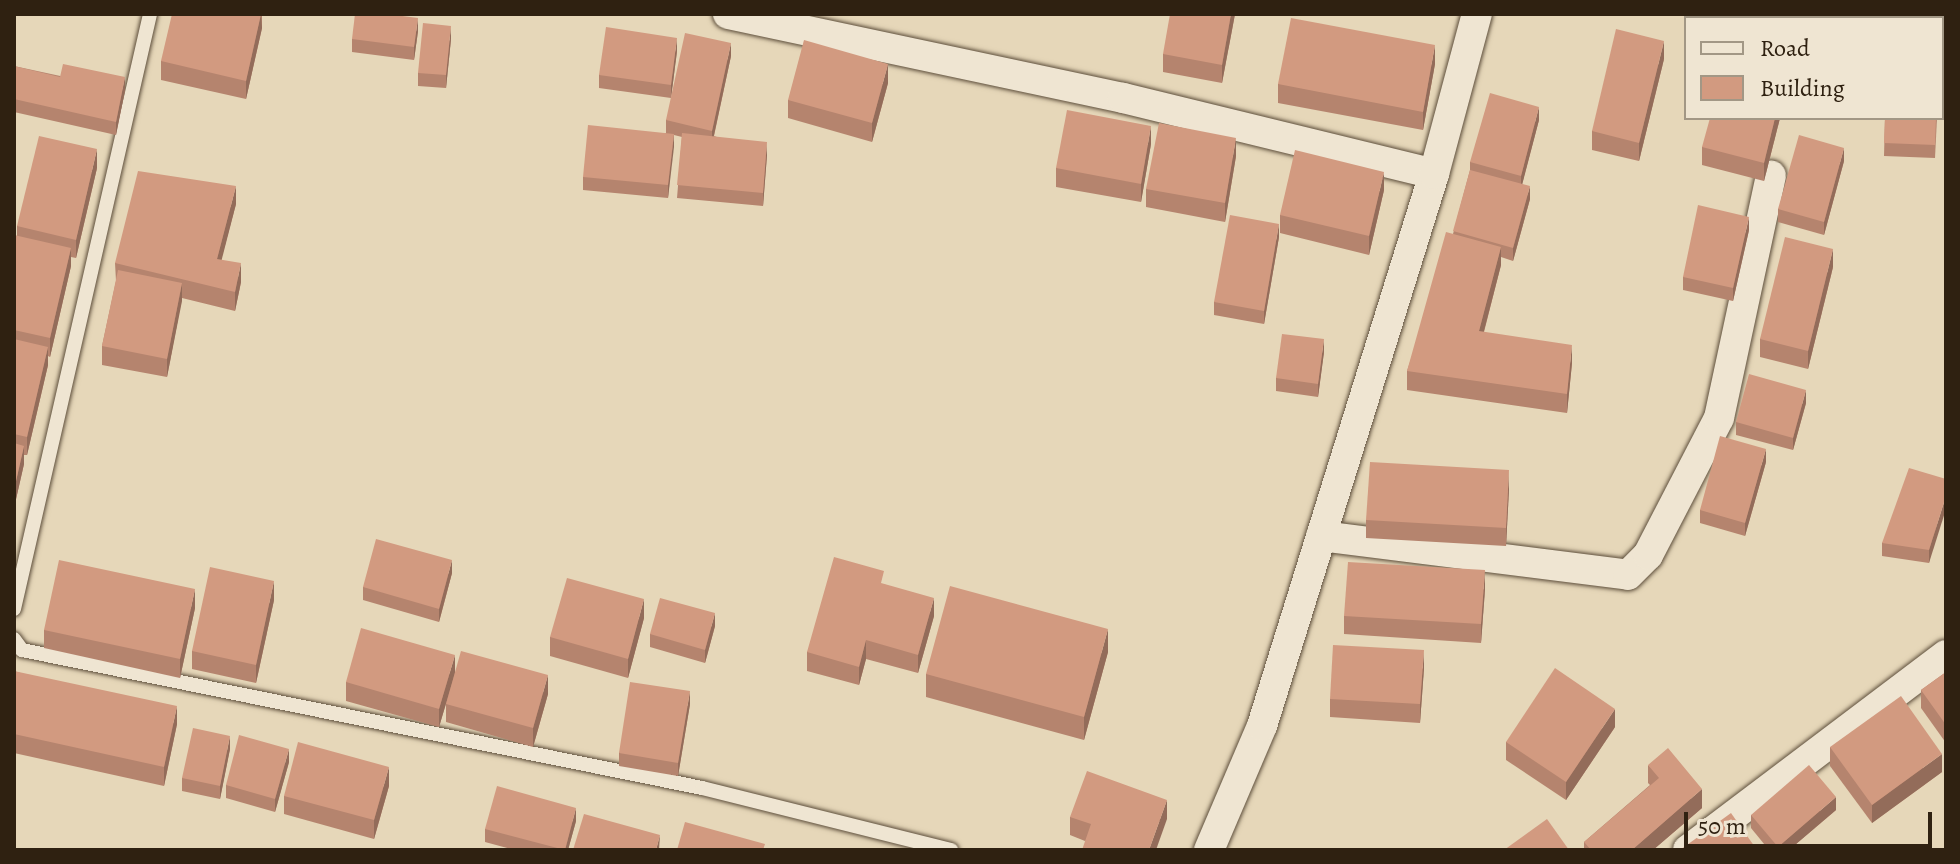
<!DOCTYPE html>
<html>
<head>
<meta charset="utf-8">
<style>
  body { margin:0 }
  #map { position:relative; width:1960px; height:864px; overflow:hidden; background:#e6d7b9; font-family:Alegreya,serif }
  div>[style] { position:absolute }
  .roads { filter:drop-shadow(0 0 2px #5d4e3b) drop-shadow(0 0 2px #5d4e3b) }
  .lane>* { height:14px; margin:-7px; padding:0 7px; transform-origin:7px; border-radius:7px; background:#efe5d2 }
  .street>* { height:30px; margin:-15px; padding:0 15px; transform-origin:15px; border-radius:15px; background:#efe5d2 }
  .wall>* { inset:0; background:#b5846e }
  .shaded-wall>* { inset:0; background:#936c5a }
  .building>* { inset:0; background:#d29a80 }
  span { translate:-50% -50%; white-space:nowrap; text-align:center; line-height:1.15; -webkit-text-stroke:6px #efe5d2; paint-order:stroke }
  .frame { position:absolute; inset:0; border:16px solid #2f2111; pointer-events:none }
  .legend { position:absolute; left:1684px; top:16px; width:260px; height:104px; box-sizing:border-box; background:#efe5d2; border:2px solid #a29785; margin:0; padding:10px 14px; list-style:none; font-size:24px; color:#2f2111 }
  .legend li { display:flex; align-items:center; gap:16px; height:40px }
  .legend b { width:40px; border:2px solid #a29785 }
  .scale { position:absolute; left:1684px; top:812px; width:248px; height:36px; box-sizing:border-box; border:4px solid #2f2111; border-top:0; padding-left:10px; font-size:24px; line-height:28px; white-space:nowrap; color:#2f2111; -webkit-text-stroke:6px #efe5d2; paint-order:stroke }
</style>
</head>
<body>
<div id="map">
  <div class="roads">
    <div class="lane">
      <i style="left:14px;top:609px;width:610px;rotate:-77.12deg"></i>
      <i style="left:14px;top:639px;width:14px;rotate:54deg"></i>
      <i style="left:22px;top:650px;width:694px;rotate:11.47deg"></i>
      <i style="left:702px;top:788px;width:257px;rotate:14deg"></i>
    </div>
    <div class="street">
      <i style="left:728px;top:14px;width:404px;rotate:12deg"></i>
      <i style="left:1123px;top:98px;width:320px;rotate:13.7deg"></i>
      <i style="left:1321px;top:536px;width:309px;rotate:7.2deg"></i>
      <i style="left:1628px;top:575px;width:28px;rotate:-45deg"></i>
      <i style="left:1648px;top:555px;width:154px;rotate:-62.6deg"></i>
      <i style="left:1719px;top:418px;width:248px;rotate:-77.9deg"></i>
      <i style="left:1209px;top:850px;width:135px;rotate:-66.9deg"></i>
      <i style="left:1262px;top:726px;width:578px;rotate:-72.69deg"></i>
      <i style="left:1434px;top:174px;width:166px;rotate:-75deg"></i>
      <i style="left:1688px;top:850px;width:323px;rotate:-37.1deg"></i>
    </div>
  </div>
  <div class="wall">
    <i style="clip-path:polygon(262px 14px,262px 28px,246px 99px,161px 80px,161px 61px)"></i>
    <i style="clip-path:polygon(1235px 14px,1222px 83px,1163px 72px,1163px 54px)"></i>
    <i style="clip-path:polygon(1710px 14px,1783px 14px,1782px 18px,1726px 18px)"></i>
    <i style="clip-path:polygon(418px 31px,414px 60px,352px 52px,352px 39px)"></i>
    <i style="clip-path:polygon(451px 39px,446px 88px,418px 86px,418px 73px)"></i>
    <i style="clip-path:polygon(677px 51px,671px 98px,599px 88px,599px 75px)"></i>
    <i style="clip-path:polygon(731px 56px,714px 136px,767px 155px,763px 206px,677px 198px,682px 137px,674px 135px,668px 198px,583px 190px,583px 177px,666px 133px,666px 120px)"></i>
    <i style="clip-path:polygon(1664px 59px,1639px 161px,1592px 150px,1592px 131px)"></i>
    <i style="clip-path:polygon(1435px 64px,1423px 130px,1278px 103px,1278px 84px)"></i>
    <i style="clip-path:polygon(14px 66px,125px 90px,116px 135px,14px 112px)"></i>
    <i style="clip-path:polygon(888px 83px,872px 142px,788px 118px,788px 100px)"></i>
    <i style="clip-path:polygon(1780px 118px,1764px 181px,1702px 165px,1702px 147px)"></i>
    <i style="clip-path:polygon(1885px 118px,1937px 118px,1935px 158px,1884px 156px)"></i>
    <i style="clip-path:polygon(1539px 120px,1522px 184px,1530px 199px,1513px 261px,1501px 257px,1501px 265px,1484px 332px,1572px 363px,1567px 413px,1407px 390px,1407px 371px,1453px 234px,1470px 170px,1470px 162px)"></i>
    <i style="clip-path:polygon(1151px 144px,1141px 202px,1056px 187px,1056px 168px)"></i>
    <i style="clip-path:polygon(1236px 156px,1225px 222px,1146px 207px,1146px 189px)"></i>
    <i style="clip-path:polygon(1844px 161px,1824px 235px,1778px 222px,1778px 209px)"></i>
    <i style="clip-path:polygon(97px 168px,76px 258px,71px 257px,71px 266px,50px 357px,48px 356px,48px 365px,27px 455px,24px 455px,24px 464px,14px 508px,14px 235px,17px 236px,17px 226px)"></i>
    <i style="clip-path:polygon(1384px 190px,1369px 255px,1280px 233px,1280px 215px)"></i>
    <i style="clip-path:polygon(236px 204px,221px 260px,241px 282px,235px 311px,182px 298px,167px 377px,102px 365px,102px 346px,116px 281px,115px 263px)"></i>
    <i style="clip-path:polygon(1749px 230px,1733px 301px,1683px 290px,1683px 277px)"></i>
    <i style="clip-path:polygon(1279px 237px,1264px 324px,1214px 315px,1214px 302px)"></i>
    <i style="clip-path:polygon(1833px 267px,1808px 369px,1760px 357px,1760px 339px)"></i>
    <i style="clip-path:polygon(1324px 352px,1318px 397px,1276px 391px,1276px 378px)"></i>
    <i style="clip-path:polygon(1806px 403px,1793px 450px,1736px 435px,1736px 422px)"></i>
    <i style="clip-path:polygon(1766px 462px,1745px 536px,1700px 523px,1700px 510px)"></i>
    <i style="clip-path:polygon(1946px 479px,1929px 563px,1882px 556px,1882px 543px)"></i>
    <i style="clip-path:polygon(1509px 489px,1506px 546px,1366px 538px,1366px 520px)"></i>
    <i style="clip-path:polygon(452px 573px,439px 622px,363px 600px,363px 587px)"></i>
    <i style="clip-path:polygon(884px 584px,934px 616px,918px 673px,866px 659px,859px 685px,807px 671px,807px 652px)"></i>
    <i style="clip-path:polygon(1485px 589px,1481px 643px,1344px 634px,1344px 616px)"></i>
    <i style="clip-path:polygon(274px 600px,256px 683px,192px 669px,192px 651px)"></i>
    <i style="clip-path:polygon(195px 608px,180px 678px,44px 648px,44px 630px)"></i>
    <i style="clip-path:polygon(644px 618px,628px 678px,550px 656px,550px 637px)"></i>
    <i style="clip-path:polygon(715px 626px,705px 663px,650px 647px,650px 634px)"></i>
    <i style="clip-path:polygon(1108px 652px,1084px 740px,926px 697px,926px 674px)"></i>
    <i style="clip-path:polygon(1424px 668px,1420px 723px,1330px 717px,1330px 699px)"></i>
    <i style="clip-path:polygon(14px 671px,177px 724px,164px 786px,14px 753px)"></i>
    <i style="clip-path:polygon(1946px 672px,1946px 743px,1921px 708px,1921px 690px)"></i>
    <i style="clip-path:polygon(455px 673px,548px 694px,533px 747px,446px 722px,446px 704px,448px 697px,439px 727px,346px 701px,346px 682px)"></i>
    <i style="clip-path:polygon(690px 704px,678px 776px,619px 766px,619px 753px)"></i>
    <i style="clip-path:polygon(1615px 727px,1566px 800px,1506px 760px,1506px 742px)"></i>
    <i style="clip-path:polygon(1830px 747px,1942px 772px,1872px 823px,1830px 766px)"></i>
    <i style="clip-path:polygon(230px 749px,220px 799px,182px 791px,182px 778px)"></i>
    <i style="clip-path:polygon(289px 762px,275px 812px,226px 798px,226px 785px)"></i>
    <i style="clip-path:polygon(1648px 765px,1702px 808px,1653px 850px,1584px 850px,1584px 842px,1650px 785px,1648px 783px)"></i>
    <i style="clip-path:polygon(389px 786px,374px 839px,284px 814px,284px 796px)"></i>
    <i style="clip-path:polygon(1836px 810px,1789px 850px,1769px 850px,1751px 828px,1751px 815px)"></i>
    <i style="clip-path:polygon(1070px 817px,1167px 819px,1085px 841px,1070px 835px)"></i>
    <i style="clip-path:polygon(576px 821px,568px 850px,515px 850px,485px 842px,485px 829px)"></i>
  </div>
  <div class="shaded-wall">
    <i style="clip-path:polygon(261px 14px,262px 28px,246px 99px,246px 81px)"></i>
    <i style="clip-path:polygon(1231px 14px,1235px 14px,1222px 83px,1222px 65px)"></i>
    <i style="clip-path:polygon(418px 18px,418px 31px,414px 60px,414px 47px)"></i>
    <i style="clip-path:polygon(451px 26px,451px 39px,446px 88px,446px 75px)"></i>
    <i style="clip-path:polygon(677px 38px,677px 51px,671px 98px,671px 85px)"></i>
    <i style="clip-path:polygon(1664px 41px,1664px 59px,1639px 161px,1639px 143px)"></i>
    <i style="clip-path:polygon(731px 43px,731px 56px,712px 144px,712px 131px)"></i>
    <i style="clip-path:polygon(1435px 45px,1435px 64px,1423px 130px,1423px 112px)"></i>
    <i style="clip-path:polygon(888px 64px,888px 83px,872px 142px,872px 123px)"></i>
    <i style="clip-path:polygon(125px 77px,125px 90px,116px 135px,116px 122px)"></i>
    <i style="clip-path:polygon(1539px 107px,1539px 120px,1521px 189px,1521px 176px)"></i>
    <i style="clip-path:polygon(1775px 118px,1780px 118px,1764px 181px,1764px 163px)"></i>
    <i style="clip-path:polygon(1151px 126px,1151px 144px,1141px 202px,1141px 184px)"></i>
    <i style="clip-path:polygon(674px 134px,674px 147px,668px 198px,668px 185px)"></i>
    <i style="clip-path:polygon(1236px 138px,1236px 156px,1225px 222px,1225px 203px)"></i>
    <i style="clip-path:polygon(767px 142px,767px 155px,763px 206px,763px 193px)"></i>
    <i style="clip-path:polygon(1844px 148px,1844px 161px,1824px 235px,1824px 222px)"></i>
    <i style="clip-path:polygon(97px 149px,97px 168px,76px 258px,76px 240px)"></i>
    <i style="clip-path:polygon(1384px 172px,1384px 190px,1369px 255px,1369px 236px)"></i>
    <i style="clip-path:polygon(236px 186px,236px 204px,217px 278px,217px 259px)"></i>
    <i style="clip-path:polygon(1530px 186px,1530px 199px,1513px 261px,1513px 248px)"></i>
    <i style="clip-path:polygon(1749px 217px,1749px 230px,1733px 301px,1733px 288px)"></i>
    <i style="clip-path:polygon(1279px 224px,1279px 237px,1264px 324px,1264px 311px)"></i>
    <i style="clip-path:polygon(1501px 247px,1501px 265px,1479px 350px,1479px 331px)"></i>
    <i style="clip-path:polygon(71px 248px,71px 266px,50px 357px,50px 338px)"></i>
    <i style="clip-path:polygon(1833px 249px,1833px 267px,1808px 369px,1808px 351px)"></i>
    <i style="clip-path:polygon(241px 263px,241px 282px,235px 311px,235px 292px)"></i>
    <i style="clip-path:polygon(182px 283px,182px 301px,167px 377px,167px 359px)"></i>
    <i style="clip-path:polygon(1324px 339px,1324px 352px,1318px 397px,1318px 384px)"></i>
    <i style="clip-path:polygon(1572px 345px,1572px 363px,1567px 413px,1567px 394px)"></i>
    <i style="clip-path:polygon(48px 347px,48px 365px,27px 455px,27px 437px)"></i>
    <i style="clip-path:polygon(1806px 390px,1806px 403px,1793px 450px,1793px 438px)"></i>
    <i style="clip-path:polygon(24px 446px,24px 464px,14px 508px,14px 490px)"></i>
    <i style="clip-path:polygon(1766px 449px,1766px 462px,1745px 536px,1745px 523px)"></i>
    <i style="clip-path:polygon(1509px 470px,1509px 489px,1506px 546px,1506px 528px)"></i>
    <i style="clip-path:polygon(1946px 496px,1946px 509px,1929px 563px,1929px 550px)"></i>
    <i style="clip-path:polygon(452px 560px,452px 573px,439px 622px,439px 609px)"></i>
    <i style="clip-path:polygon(1485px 570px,1485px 589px,1481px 643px,1481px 624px)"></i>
    <i style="clip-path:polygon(274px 581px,274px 600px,256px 683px,256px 665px)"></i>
    <i style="clip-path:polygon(195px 589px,195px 608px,180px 678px,180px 659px)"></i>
    <i style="clip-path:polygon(934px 598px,934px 616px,918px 673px,918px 655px)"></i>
    <i style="clip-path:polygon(644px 599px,644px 618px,628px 678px,628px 659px)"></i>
    <i style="clip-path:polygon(715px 613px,715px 626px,705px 663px,705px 650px)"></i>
    <i style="clip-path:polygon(1108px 629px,1108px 652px,1084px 740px,1084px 717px)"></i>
    <i style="clip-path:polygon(866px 640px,866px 659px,859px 685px,859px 667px)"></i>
    <i style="clip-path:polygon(1424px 650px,1424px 668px,1420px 723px,1420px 704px)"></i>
    <i style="clip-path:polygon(455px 655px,455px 673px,439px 727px,439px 709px)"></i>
    <i style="clip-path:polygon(548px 675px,548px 694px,533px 747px,533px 728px)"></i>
    <i style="clip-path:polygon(690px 691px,690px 704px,678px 776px,678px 763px)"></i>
    <i style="clip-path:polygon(177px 706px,177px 724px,164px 786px,164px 767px)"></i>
    <i style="clip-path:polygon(1615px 709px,1615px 727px,1566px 800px,1566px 782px)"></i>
    <i style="clip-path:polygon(230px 736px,230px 749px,220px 799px,220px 786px)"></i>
    <i style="clip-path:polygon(289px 749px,289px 762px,275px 812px,275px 799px)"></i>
    <i style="clip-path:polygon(1942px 754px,1942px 772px,1872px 823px,1872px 805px)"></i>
    <i style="clip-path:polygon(389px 767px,389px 786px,374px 839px,374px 820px)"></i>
    <i style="clip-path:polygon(1702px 789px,1702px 808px,1653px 850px,1632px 850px)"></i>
    <i style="clip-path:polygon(1836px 797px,1836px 810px,1789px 850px,1778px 850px,1778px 847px)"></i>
    <i style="clip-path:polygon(1167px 800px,1167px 819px,1156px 850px,1149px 850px)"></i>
    <i style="clip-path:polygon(576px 808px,576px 821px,568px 850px,565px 850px)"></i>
    <i style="clip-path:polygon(660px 835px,659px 850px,656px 850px)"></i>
  </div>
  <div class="building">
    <i style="clip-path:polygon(172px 14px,261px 14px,246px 81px,161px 61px)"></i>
    <i style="clip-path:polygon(355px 14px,387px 14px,418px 18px,414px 47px,352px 39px)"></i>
    <i style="clip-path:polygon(1170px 14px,1231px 14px,1222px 65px,1163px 54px)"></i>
    <i style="clip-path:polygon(1291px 18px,1435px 45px,1423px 112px,1278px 84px)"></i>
    <i style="clip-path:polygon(423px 23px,451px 26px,446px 75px,418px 73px)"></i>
    <i style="clip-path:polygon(606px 27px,677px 38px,671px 85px,599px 75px)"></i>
    <i style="clip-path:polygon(1616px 29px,1664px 41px,1639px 143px,1592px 131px)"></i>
    <i style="clip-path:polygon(685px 33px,731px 43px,712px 131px,666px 120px)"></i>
    <i style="clip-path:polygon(804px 40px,888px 64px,872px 123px,788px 100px)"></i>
    <i style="clip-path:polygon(63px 64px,125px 77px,116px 122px,14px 99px,14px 66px,60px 77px)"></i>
    <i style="clip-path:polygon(1490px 93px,1539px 107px,1521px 176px,1470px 162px)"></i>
    <i style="clip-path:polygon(1067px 110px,1151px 126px,1141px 184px,1056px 168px)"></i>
    <i style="clip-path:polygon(1710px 118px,1775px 118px,1764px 163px,1702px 147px)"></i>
    <i style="clip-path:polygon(1885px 118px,1936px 118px,1935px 145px,1884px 143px)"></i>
    <i style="clip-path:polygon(1159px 123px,1236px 138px,1225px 203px,1146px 189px)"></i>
    <i style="clip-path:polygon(588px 125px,674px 134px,668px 185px,583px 177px)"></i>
    <i style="clip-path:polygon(682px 133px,767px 142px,763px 193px,677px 185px)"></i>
    <i style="clip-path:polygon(1799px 135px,1844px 148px,1824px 222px,1778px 209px)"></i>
    <i style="clip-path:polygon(39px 136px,97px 149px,76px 240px,17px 226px)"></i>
    <i style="clip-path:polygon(1295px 150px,1384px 172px,1369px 236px,1280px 215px)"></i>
    <i style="clip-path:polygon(1470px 170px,1530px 186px,1513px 248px,1453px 231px)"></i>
    <i style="clip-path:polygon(138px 171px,236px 186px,217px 259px,241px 263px,235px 292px,115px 263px)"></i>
    <i style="clip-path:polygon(1698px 205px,1749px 217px,1733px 288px,1683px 277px)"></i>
    <i style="clip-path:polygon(1230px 215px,1279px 224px,1264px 311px,1214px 302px)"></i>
    <i style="clip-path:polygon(1446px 232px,1501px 247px,1479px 331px,1572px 345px,1567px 394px,1407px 371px)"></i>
    <i style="clip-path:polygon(14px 235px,71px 248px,50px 338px,14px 330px)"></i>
    <i style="clip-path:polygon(1785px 237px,1833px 249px,1808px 351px,1760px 339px)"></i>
    <i style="clip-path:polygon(118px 270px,182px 283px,167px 359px,102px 346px)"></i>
    <i style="clip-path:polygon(1282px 334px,1324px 339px,1318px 384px,1276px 378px)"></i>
    <i style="clip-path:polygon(14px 339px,48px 347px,27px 437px,14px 434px)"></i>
    <i style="clip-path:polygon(1749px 374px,1806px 390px,1793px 438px,1736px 422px)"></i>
    <i style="clip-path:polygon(1720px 436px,1766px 449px,1745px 523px,1700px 510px)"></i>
    <i style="clip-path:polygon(14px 443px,24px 446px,14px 490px)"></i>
    <i style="clip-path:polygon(1370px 462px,1509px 470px,1506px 528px,1366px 520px)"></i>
    <i style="clip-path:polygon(1909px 468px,1946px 479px,1946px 496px,1929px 550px,1882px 543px)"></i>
    <i style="clip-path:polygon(376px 539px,452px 560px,439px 609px,363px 587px)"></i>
    <i style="clip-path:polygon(834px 557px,884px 571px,881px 583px,934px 598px,918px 655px,866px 640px,859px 667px,807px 652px)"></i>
    <i style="clip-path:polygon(59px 560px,195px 589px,180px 659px,44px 630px)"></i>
    <i style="clip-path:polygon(1348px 562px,1485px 570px,1481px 624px,1344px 616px)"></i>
    <i style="clip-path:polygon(210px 567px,274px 581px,256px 665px,192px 651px)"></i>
    <i style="clip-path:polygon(567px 578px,644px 599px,628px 659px,550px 637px)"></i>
    <i style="clip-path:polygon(950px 586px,1108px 629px,1084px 717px,926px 674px)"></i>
    <i style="clip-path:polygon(660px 598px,715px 613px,705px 650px,650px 634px)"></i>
    <i style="clip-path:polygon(361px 628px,455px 655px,439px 709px,346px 682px)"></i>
    <i style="clip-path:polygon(1333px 645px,1424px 650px,1420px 704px,1330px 699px)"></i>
    <i style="clip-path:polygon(461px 651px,548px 675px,533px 728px,446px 704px)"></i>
    <i style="clip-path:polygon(1555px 668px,1615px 709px,1566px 782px,1506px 742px)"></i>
    <i style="clip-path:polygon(14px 671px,177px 706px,164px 767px,14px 734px)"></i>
    <i style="clip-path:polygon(1946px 672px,1946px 725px,1921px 690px)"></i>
    <i style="clip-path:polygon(630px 682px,690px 691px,678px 763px,619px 753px)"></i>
    <i style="clip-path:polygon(1901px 696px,1942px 754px,1872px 805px,1830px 747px)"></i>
    <i style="clip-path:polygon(193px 728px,230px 736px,220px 786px,182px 778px)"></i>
    <i style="clip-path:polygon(239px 735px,289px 749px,275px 799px,226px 785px)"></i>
    <i style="clip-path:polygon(298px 742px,389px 767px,374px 820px,284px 796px)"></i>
    <i style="clip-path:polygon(1668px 748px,1702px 789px,1632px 850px,1591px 850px,1584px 842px,1659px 778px,1648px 765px)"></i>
    <i style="clip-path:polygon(1809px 765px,1836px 797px,1778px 847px,1751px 815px)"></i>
    <i style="clip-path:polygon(1087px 771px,1167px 800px,1149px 850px,1082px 850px,1091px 824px,1070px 817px)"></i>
    <i style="clip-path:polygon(497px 786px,576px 808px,565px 850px,485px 829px)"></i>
    <i style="clip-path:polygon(1731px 813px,1757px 850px,1680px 850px)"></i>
    <i style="clip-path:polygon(584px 814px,660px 835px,656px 850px,573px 850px)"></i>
    <i style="clip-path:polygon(1547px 819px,1569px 850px,1504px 850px)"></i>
    <i style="clip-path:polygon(685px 822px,765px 844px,763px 850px,677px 850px)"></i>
  </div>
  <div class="frame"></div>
  <ul class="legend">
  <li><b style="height:10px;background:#efe5d2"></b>Road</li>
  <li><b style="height:22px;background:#d29a80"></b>Building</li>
  </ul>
  <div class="scale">50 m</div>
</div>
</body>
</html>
